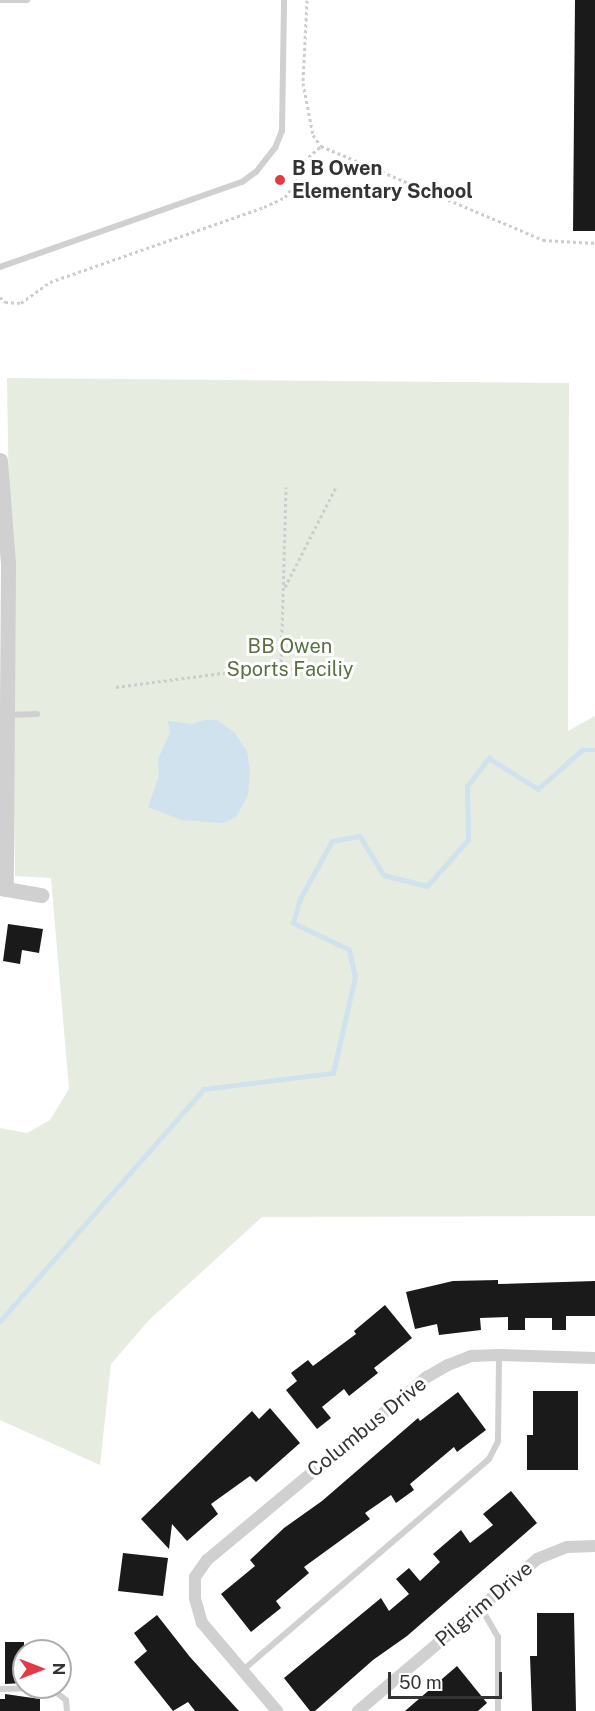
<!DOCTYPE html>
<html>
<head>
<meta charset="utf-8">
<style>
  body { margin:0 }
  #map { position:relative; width:595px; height:1711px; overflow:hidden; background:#fff; font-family:"Public Sans",sans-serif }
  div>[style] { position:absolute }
  .green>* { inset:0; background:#e6ecdf }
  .water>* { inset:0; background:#cfe2ee }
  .stream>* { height:4.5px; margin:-2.25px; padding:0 2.25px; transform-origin:2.25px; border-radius:2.25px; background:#cfe2ee }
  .building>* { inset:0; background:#1a1a1a }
  .path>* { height:3px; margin-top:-1.5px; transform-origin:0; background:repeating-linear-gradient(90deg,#cdcdcd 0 3px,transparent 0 6px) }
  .service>* { height:6px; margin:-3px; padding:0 3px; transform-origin:3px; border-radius:3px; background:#d0d0d0 }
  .minor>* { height:12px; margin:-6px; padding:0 6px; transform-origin:6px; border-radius:6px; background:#d0d0d0 }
  .tertiary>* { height:15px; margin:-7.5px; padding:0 7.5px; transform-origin:7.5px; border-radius:7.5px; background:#d0d0d0 }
  .dots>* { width:16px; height:16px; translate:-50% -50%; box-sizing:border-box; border:3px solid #fff; border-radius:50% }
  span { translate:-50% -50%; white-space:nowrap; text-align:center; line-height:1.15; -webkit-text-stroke:6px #fff; paint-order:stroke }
  .poi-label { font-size:20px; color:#333; font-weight:700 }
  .left { translate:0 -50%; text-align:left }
  .park-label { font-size:20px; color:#56703f }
  .street-label { font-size:20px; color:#333 }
  .north { position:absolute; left:12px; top:1639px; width:60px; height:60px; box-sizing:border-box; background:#fff; border:2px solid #adadad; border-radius:50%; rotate:90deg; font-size:16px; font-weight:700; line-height:24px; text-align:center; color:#333 }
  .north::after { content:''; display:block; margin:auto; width:21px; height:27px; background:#e63946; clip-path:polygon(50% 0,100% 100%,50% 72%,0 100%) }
  .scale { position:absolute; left:388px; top:1672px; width:114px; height:27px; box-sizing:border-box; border:3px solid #333; border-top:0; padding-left:8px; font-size:18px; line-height:21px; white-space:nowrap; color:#333; -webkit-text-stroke:4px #fff; paint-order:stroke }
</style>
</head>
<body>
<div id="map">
  <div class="green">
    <i style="clip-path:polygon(7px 378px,569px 383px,568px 731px,595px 716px,595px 1216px,262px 1217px,149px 1320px,111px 1364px,100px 1465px,0 1420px,0 1128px,27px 1133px,50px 1120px,69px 1089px,51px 878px,15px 876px)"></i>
  </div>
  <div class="water">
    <i style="clip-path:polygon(204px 720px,217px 720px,234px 732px,247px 751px,250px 772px,248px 795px,236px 817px,223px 823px,181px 820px,148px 807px,159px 776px,158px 759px,170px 733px,168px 721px,192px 724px)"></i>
  </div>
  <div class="stream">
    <i style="left:0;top:1321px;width:309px;rotate:-48.7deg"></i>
    <i style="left:204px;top:1089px;width:130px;rotate:-7.1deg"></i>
    <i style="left:333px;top:1073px;width:98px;rotate:-77.1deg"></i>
    <i style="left:355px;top:977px;width:28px;rotate:-103deg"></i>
    <i style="left:349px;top:950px;width:62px;rotate:-154.3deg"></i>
    <i style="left:293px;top:923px;width:25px;rotate:-74deg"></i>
    <i style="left:300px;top:899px;width:66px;rotate:-61.1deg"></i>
    <i style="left:332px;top:841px;width:28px;rotate:-10deg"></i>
    <i style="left:360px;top:836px;width:46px;rotate:58.4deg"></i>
    <i style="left:384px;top:875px;width:44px;rotate:14.3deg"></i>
    <i style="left:427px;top:886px;width:62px;rotate:-48.3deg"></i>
    <i style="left:468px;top:840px;width:54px;rotate:-91.1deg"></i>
    <i style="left:467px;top:786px;width:36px;rotate:-52deg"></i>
    <i style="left:489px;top:758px;width:58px;rotate:32.3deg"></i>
    <i style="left:538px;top:789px;width:59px;rotate:-41.6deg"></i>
    <i style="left:582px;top:750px;width:13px"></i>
  </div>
  <div class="building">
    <i style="clip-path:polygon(575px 0,595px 0,595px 231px,573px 231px)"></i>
    <i style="clip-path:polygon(8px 924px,43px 929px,39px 953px,22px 950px,20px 964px,3px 961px)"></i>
    <i style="clip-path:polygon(498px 1280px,498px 1284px,595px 1281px,595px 1316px,566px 1316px,566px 1330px,552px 1330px,552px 1318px,525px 1318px,525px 1330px,508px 1330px,508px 1317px,480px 1318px,481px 1330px,439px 1335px,437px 1324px,415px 1329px,406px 1292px,453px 1281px)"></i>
    <i style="clip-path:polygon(385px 1305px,412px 1338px,374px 1368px,378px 1373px,349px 1396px,344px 1389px,322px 1407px,331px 1418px,317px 1429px,286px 1390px,297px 1381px,291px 1373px,308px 1360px,313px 1366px,356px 1334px,354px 1331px)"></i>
    <i style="clip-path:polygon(533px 1391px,578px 1391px,578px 1470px,527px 1470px,527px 1435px,533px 1435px)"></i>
    <i style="clip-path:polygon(458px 1392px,486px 1430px,457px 1452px,454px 1447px,410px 1484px,414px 1490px,396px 1503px,391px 1495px,365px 1513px,370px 1519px,304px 1567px,309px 1573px,276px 1601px,281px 1608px,251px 1632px,221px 1594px,255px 1566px,250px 1560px,284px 1528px,322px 1501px,418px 1418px,420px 1421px)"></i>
    <i style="clip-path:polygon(270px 1408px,300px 1443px,256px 1482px,250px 1476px,211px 1504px,218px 1514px,187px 1541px,172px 1524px,169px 1549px,141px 1519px,252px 1411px,259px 1419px)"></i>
    <i style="clip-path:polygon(511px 1491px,537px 1523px,407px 1636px,373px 1660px,315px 1711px,310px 1711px,284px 1678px,381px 1598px,389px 1611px,409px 1594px,396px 1579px,409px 1568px,420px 1581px,440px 1562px,433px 1554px,461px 1530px,470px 1543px,493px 1525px,483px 1514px)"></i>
    <i style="clip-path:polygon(123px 1553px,168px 1558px,163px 1596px,118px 1591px)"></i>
    <i style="clip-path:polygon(537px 1613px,574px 1613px,576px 1711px,532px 1711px,530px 1656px,537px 1656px)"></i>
    <i style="clip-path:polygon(157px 1615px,190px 1657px,239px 1711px,195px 1711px,188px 1702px,173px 1711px,134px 1662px,147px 1651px,134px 1633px)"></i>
    <i style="clip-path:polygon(5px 1642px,24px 1642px,24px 1683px,5px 1684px)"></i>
    <i style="clip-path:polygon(457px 1666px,487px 1703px,478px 1711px,405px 1711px)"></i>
    <i style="clip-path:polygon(5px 1694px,40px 1699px,40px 1711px,0 1711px,0 1699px,5px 1699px)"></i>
  </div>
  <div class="path">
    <i style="left:307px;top:0;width:83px;rotate:92.8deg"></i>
    <i style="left:303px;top:83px;width:53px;rotate:79.1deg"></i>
    <i style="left:313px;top:135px;width:14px;rotate:54deg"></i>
    <i style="left:321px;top:146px;width:241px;rotate:22.9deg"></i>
    <i style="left:543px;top:240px;width:52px;rotate:3.3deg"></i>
    <i style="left:0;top:297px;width:7px;rotate:45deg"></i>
    <i style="left:5px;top:302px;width:16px;rotate:4deg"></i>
    <i style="left:21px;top:303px;width:36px;rotate:-36deg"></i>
    <i style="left:50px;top:282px;width:227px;rotate:-19.3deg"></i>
    <i style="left:264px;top:207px;width:23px;rotate:-25deg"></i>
    <i style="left:285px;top:197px;width:19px;rotate:-51deg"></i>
    <i style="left:297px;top:182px;width:22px;rotate:-72deg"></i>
    <i style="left:304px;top:161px;width:23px;rotate:-41deg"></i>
    <i style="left:285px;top:587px;width:112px;rotate:-63deg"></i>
    <i style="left:281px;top:668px;width:181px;rotate:-88.4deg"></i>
    <i style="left:116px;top:687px;width:152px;rotate:-7.5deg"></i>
    <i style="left:267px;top:667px;width:64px;rotate:3.6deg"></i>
  </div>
  <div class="service">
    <i style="left:0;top:0;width:27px"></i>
    <i style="left:0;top:267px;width:256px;rotate:-19.4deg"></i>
    <i style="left:242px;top:182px;width:17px;rotate:-36deg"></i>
    <i style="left:256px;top:172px;width:31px;rotate:-52deg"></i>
    <i style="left:275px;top:148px;width:18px;rotate:-68deg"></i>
    <i style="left:282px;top:131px;width:131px;rotate:-89.1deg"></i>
    <i style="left:8px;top:715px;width:29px;rotate:-2deg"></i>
    <i style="left:480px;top:1606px;width:36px;rotate:60deg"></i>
    <i style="left:498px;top:1637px;width:74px;rotate:90deg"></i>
    <i style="left:243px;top:1670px;width:324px;rotate:-40.6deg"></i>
    <i style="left:489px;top:1459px;width:20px;rotate:-63deg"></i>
    <i style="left:498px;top:1441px;width:86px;rotate:-89.3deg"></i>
    <i style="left:0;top:1689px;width:43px;rotate:-1.3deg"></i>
    <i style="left:43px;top:1688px;width:15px;rotate:20deg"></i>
    <i style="left:57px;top:1693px;width:11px;rotate:38deg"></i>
    <i style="left:66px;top:1700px;width:11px;rotate:85deg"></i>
  </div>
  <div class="minor">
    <i style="left:277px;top:1711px;width:116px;rotate:-130.4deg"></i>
    <i style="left:202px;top:1623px;width:26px;rotate:-106deg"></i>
    <i style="left:195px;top:1598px;width:21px;rotate:-90deg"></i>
    <i style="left:195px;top:1577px;width:21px;rotate:-55deg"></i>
    <i style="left:207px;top:1560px;width:286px;rotate:-39.8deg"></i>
    <i style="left:427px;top:1377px;width:24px;rotate:-30deg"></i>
    <i style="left:448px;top:1365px;width:26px;rotate:-21deg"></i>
    <i style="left:472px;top:1356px;width:27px;rotate:-2deg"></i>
    <i style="left:499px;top:1355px;width:96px;rotate:1.8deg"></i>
    <i style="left:358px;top:1711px;width:235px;rotate:-40.3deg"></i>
    <i style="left:537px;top:1559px;width:32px;rotate:-22deg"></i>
    <i style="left:567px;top:1547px;width:28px;rotate:-2deg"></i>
  </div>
  <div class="tertiary">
    <i style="left:0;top:460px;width:104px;rotate:85.6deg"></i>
    <i style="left:8px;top:564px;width:325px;rotate:90.4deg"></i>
    <i style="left:0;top:888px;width:42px;rotate:9.7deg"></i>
  </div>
  <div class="dots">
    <i style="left:280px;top:180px;background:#e63946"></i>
  </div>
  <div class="poi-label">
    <span class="left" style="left:292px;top:180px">B B Owen<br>Elementary School</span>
  </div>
  <div class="park-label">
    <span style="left:290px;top:658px">BB Owen<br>Sports Faciliy</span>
  </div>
  <div class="street-label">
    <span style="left:367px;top:1427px;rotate:-39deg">Columbus Drive</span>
    <span style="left:484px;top:1604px;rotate:-40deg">Pilgrim Drive</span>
  </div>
  <div class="north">N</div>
  <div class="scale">50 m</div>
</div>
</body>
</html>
